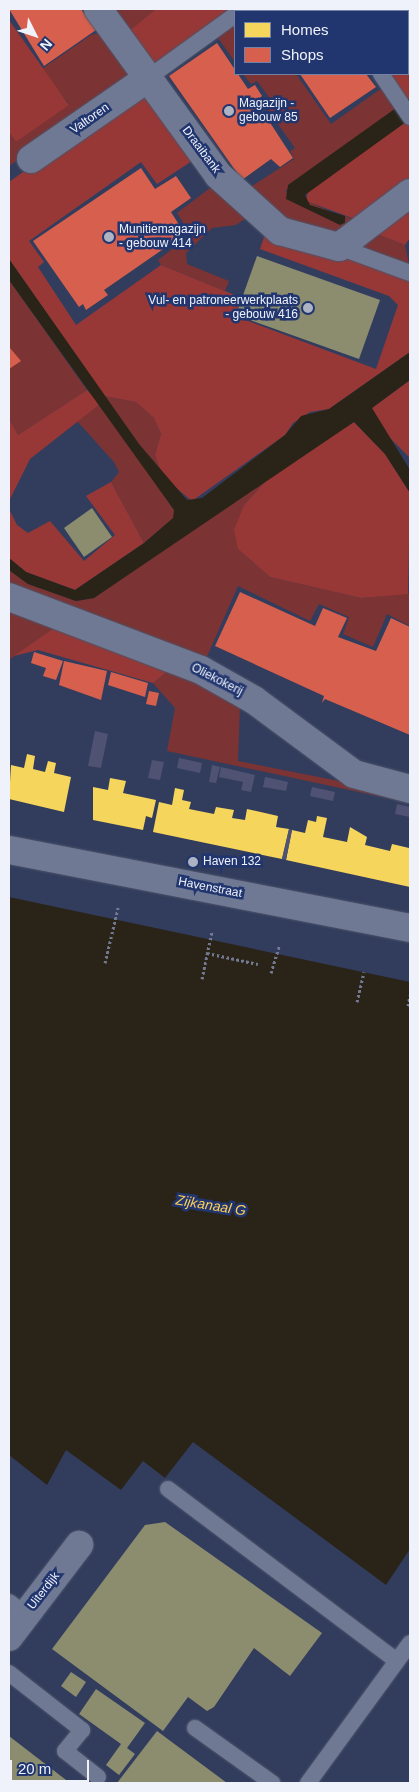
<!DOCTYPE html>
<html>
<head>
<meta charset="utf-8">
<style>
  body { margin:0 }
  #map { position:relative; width:419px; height:1792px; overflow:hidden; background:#323d5e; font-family:Helvetica,sans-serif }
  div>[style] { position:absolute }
  .green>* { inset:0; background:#7c3333 }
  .forest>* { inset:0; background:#983836 }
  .water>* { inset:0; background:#2a2418 }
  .homes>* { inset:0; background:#f6d55c }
  .shops>* { inset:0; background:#d6604d }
  .industry>* { inset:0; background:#8c8c6e }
  .building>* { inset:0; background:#505273 }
  .path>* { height:3px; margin-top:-1.5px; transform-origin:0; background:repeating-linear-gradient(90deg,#727991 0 2.5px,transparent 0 5px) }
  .roads { filter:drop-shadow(0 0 1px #4d546a) drop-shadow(0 0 1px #4d546a) }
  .lane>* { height:16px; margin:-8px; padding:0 8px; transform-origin:8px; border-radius:8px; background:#6f7993 }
  .street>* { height:28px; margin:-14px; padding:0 14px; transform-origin:14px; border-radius:14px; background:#6f7993 }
  .dots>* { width:14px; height:14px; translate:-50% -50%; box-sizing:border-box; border:2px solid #21356f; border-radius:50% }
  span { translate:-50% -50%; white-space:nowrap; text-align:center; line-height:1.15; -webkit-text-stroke:5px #21356f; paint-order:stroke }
  .poi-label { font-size:12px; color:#eff2fa }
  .left { translate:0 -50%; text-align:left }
  .right { translate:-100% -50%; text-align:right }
  .street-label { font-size:12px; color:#eff2fa }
  .water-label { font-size:14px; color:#fccc55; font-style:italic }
  .frame { position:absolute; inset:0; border:10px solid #eff2fa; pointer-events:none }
  .legend { position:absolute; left:234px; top:10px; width:175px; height:65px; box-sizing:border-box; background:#21356f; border:1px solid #7381a7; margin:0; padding:6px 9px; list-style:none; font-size:15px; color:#eff2fa }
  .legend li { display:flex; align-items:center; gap:10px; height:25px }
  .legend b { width:25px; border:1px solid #7381a7 }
  .north { position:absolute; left:10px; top:10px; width:50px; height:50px; -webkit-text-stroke:4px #21356f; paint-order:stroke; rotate:131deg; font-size:14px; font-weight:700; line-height:20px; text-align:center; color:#eff2fa }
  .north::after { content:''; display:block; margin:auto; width:18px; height:22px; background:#eff2fa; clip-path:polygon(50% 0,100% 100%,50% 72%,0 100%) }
  .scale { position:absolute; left:10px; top:1760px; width:79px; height:22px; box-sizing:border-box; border:2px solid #eff2fa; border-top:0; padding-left:6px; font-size:15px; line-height:18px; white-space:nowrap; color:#eff2fa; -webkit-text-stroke:4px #21356f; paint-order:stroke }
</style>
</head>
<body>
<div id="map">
  <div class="green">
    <i style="clip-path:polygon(107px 9px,156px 9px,125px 34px)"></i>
    <i style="clip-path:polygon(235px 22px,235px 62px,216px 35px)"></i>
    <i style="clip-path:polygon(103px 32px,137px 77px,9px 166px,9px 132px,16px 142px,69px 104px,42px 69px,91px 35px)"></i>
    <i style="clip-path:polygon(243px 74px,296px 74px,331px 124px,382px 88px,396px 108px,285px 191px,346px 219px,345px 216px,363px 222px,335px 240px,285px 225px,246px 190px,294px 159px,290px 151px,295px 148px,263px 103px,269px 97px,257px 81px,251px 84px)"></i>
    <i style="clip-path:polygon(214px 185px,246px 218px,236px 225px,212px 228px,186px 253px,187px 264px,229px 281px,225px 291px,161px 265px,158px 260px,191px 235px,177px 213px)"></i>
    <i style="clip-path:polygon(372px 232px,405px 245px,410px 269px,349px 246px)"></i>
    <i style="clip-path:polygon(9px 280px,87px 390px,18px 435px,9px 419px)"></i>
    <i style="clip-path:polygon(104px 396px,136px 402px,154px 418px,161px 434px,155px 455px,163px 477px)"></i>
    <i style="clip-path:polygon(100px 404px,174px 510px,174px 518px,144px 543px,111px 482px,119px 472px,114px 462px,77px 421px)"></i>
    <i style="clip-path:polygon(273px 473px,244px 505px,238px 549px,270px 577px,361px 598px,410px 593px,410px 626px,387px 614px,373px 647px,343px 634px,349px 617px,319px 604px,310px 621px,238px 586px,205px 661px,9px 594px,9px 570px,28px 584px,76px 601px,94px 598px)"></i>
    <i style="clip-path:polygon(9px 604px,58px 625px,9px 660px)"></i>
    <i style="clip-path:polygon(175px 665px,240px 705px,238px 761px,410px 795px,410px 803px,167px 751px,175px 708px,153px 683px)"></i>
  </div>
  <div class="forest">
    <i style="clip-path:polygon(156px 9px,234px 9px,149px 68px,125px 34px)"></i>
    <i style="clip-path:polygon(339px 9px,410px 9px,410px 98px,398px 107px,378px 74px,408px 74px,408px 11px)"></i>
    <i style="clip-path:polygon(9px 20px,69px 105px,16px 142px,9px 132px)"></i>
    <i style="clip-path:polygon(143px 87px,195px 159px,157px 184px,141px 162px,29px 241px,44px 262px,38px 267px,76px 325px,161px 265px,242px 298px,235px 316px,376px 369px,398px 305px,389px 296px,260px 249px,265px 234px,410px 277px,410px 352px,329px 409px,310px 412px,293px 423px,285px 435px,192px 501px,163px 477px,155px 455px,161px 434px,154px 418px,136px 402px,104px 396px,9px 259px,9px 182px)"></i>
    <i style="clip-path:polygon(410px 119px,410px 188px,363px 222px,306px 201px,308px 191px)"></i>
    <i style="clip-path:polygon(410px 202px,410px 238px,405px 245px,372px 232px)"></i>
    <i style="clip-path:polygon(410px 380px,410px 458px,383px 431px,372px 408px)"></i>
    <i style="clip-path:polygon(87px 390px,100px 404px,30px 459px,9px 501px,9px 419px,18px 435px)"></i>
    <i style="clip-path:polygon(354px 422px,385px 454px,410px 493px,408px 594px,361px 598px,270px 577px,238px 549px,234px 530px,244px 505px,273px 473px)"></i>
    <i style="clip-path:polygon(111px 482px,144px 543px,75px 590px,26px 572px,9px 558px,9px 509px,17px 525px,28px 533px,50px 521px,84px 561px,115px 535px,86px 496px)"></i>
    <i style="clip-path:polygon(58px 625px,175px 665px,153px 683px,38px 650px,14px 656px)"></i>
  </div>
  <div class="water">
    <i style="clip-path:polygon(410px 98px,410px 119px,305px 195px,310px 205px,345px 216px,345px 223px,340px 225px,286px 199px,288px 185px)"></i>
    <i style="clip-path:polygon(9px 259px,139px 444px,187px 500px,202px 498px,285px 435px,301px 416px,329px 409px,410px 352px,410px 380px,372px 408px,410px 470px,410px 493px,385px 454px,354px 422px,94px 598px,76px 601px,28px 584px,9px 570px,9px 558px,26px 572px,75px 590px,144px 543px,173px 518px,174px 510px,9px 280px)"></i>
    <i style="clip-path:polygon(9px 897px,410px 982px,410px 1549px,386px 1585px,193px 1442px,165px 1478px,143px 1461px,121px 1490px,66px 1450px,47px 1485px,9px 1455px)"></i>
  </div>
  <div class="homes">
    <i style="clip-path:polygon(27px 754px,35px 756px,33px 769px,45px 772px,48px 761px,56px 763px,54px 773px,71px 777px,64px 812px,9px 799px,11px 765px,24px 768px)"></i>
    <i style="clip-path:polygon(110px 778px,126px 781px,123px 793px,156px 800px,152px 818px,146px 816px,143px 830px,93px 820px,93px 787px,108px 790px)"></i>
    <i style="clip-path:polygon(175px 788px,184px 790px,182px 800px,191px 802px,189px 809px,214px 814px,216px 807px,234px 810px,232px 818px,245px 820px,247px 809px,278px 816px,276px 827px,289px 829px,282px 859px,153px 832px,159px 802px,172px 805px)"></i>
    <i style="clip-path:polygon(317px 816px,327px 818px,323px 837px,347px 842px,350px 827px,367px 837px,365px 845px,390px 851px,392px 844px,409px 848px,410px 887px,286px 860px,292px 830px,305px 833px,308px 820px,316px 822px)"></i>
  </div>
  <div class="shops">
    <i style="clip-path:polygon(9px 9px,81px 9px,96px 30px,44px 66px)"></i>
    <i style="clip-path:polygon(296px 9px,321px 9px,323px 11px,293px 11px)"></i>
    <i style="clip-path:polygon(217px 43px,248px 89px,255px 85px,262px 96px,256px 101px,293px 158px,280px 167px,271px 159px,242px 180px,169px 76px)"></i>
    <i style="clip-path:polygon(300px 74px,366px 74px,376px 87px,330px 118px)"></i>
    <i style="clip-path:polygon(141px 168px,155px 189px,176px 176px,191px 198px,171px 212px,185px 234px,104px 290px,108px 295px,86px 310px,83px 304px,79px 307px,33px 241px)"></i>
    <i style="clip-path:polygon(10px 348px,21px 361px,9px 369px,9px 349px)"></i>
    <i style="clip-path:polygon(240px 592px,315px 626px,323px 608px,347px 618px,338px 637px,376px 651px,391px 618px,410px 627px,410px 735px,325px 699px,322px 703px,324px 696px,215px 646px)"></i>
    <i style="clip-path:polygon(34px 652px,63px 661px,56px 680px,43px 676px,46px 668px,31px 663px)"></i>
    <i style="clip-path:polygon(64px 661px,107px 671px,101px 700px,59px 685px)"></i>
    <i style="clip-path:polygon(111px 672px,148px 683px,145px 697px,108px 685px)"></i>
    <i style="clip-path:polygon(149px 691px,159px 693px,156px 706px,146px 704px)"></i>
  </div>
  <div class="industry">
    <i style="clip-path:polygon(257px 256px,380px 300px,359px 359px,236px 315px)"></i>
    <i style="clip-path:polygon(92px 508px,112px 537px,84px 557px,64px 528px)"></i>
    <i style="clip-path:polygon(165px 1522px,322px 1633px,290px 1676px,254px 1648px,214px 1707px,207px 1711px,188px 1697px,163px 1731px,52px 1649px,145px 1525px)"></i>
    <i style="clip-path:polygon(71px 1672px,86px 1682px,76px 1697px,61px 1686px)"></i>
    <i style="clip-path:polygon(96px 1689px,145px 1723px,127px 1748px,135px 1754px,119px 1775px,106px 1765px,121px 1744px,79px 1714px)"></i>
    <i style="clip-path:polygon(157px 1731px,227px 1783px,117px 1783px)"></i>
    <i style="clip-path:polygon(9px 1736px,70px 1783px,9px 1783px)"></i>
  </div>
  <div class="building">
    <i style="clip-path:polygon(95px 731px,108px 734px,101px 768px,88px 766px)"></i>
    <i style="clip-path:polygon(179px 758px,202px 763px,200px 773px,177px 768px)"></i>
    <i style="clip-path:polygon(152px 760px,164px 762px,160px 780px,148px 778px)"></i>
    <i style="clip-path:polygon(212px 765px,220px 767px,216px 783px,209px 782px)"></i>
    <i style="clip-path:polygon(221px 767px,255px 775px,251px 792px,241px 790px,243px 782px,219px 777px)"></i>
    <i style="clip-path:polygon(265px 777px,288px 782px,286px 791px,263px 787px)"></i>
    <i style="clip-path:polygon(312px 787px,335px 792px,333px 801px,310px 796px)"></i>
    <i style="clip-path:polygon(397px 804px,410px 807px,410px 817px,395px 814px)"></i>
    <i style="clip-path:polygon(289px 829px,292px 830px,286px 860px,282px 859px)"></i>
  </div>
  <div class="path">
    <i style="left:207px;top:953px;width:52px;rotate:12.2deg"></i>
    <i style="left:105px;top:963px;width:57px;rotate:-76.7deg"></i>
    <i style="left:271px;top:973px;width:28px;rotate:-73deg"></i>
    <i style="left:202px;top:979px;width:49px;rotate:-78.2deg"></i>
    <i style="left:357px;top:1002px;width:31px;rotate:-77deg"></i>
    <i style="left:408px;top:1006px;width:11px;rotate:-80deg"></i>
  </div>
  <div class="roads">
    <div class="lane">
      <i style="left:336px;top:9px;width:3px;rotate:45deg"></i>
      <i style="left:381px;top:74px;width:52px;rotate:56deg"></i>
      <i style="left:148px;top:78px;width:107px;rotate:-35.9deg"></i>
      <i style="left:339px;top:247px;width:76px;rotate:20.1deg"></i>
      <i style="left:168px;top:1489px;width:286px;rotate:36.9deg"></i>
      <i style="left:9px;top:1602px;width:21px;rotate:37deg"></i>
      <i style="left:9px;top:1673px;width:93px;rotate:38deg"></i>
      <i style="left:82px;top:1730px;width:27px;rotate:129deg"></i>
      <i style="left:65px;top:1751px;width:42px;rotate:38.2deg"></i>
      <i style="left:195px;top:1728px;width:95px;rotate:35.5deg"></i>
      <i style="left:308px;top:1783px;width:173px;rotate:-53.9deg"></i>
    </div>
    <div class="street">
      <i style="left:98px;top:9px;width:205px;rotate:54.1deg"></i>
      <i style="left:218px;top:175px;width:84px;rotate:42.1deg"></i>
      <i style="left:280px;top:231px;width:61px;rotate:15.2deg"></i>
      <i style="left:339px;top:247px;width:89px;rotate:-37.3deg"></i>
      <i style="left:31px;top:159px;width:142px;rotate:-34.7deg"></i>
      <i style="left:9px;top:597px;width:205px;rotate:20.8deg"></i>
      <i style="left:201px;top:670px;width:61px;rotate:29.5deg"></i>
      <i style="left:254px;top:700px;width:124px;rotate:36.5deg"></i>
      <i style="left:354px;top:774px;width:58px;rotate:15deg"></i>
      <i style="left:9px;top:850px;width:409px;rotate:11deg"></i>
      <i style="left:9px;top:1637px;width:116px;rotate:-52.7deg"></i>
    </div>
  </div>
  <div class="dots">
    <i style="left:229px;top:111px;background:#adb3c3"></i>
    <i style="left:109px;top:237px;background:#adb3c3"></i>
    <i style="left:308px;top:308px;background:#adb3c3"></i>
    <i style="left:193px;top:862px;background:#adb3c3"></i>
  </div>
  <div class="poi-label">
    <span class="left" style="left:239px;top:111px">Magazijn -<br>gebouw 85</span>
    <span class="left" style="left:119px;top:237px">Munitiemagazijn<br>- gebouw 414</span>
    <span class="right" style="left:298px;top:308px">Vul- en patroneerwerkplaats<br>- gebouw 416</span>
    <span class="left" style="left:203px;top:862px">Haven 132</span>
  </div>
  <div class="street-label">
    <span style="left:90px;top:119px;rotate:-35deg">Valtoren</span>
    <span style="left:201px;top:150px;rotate:53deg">Draaibank</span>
    <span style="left:217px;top:680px;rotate:27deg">Oliekokerij</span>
    <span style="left:210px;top:888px;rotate:11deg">Havenstraat</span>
    <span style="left:44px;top:1591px;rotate:-52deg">Uiterdijk</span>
  </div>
  <div class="water-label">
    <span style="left:211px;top:1205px;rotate:9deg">Zijkanaal G</span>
  </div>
  <div class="frame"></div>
  <ul class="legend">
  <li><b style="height:14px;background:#f6d55c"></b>Homes</li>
  <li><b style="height:14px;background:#d6604d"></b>Shops</li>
  </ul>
  <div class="north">N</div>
  <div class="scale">20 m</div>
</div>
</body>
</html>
